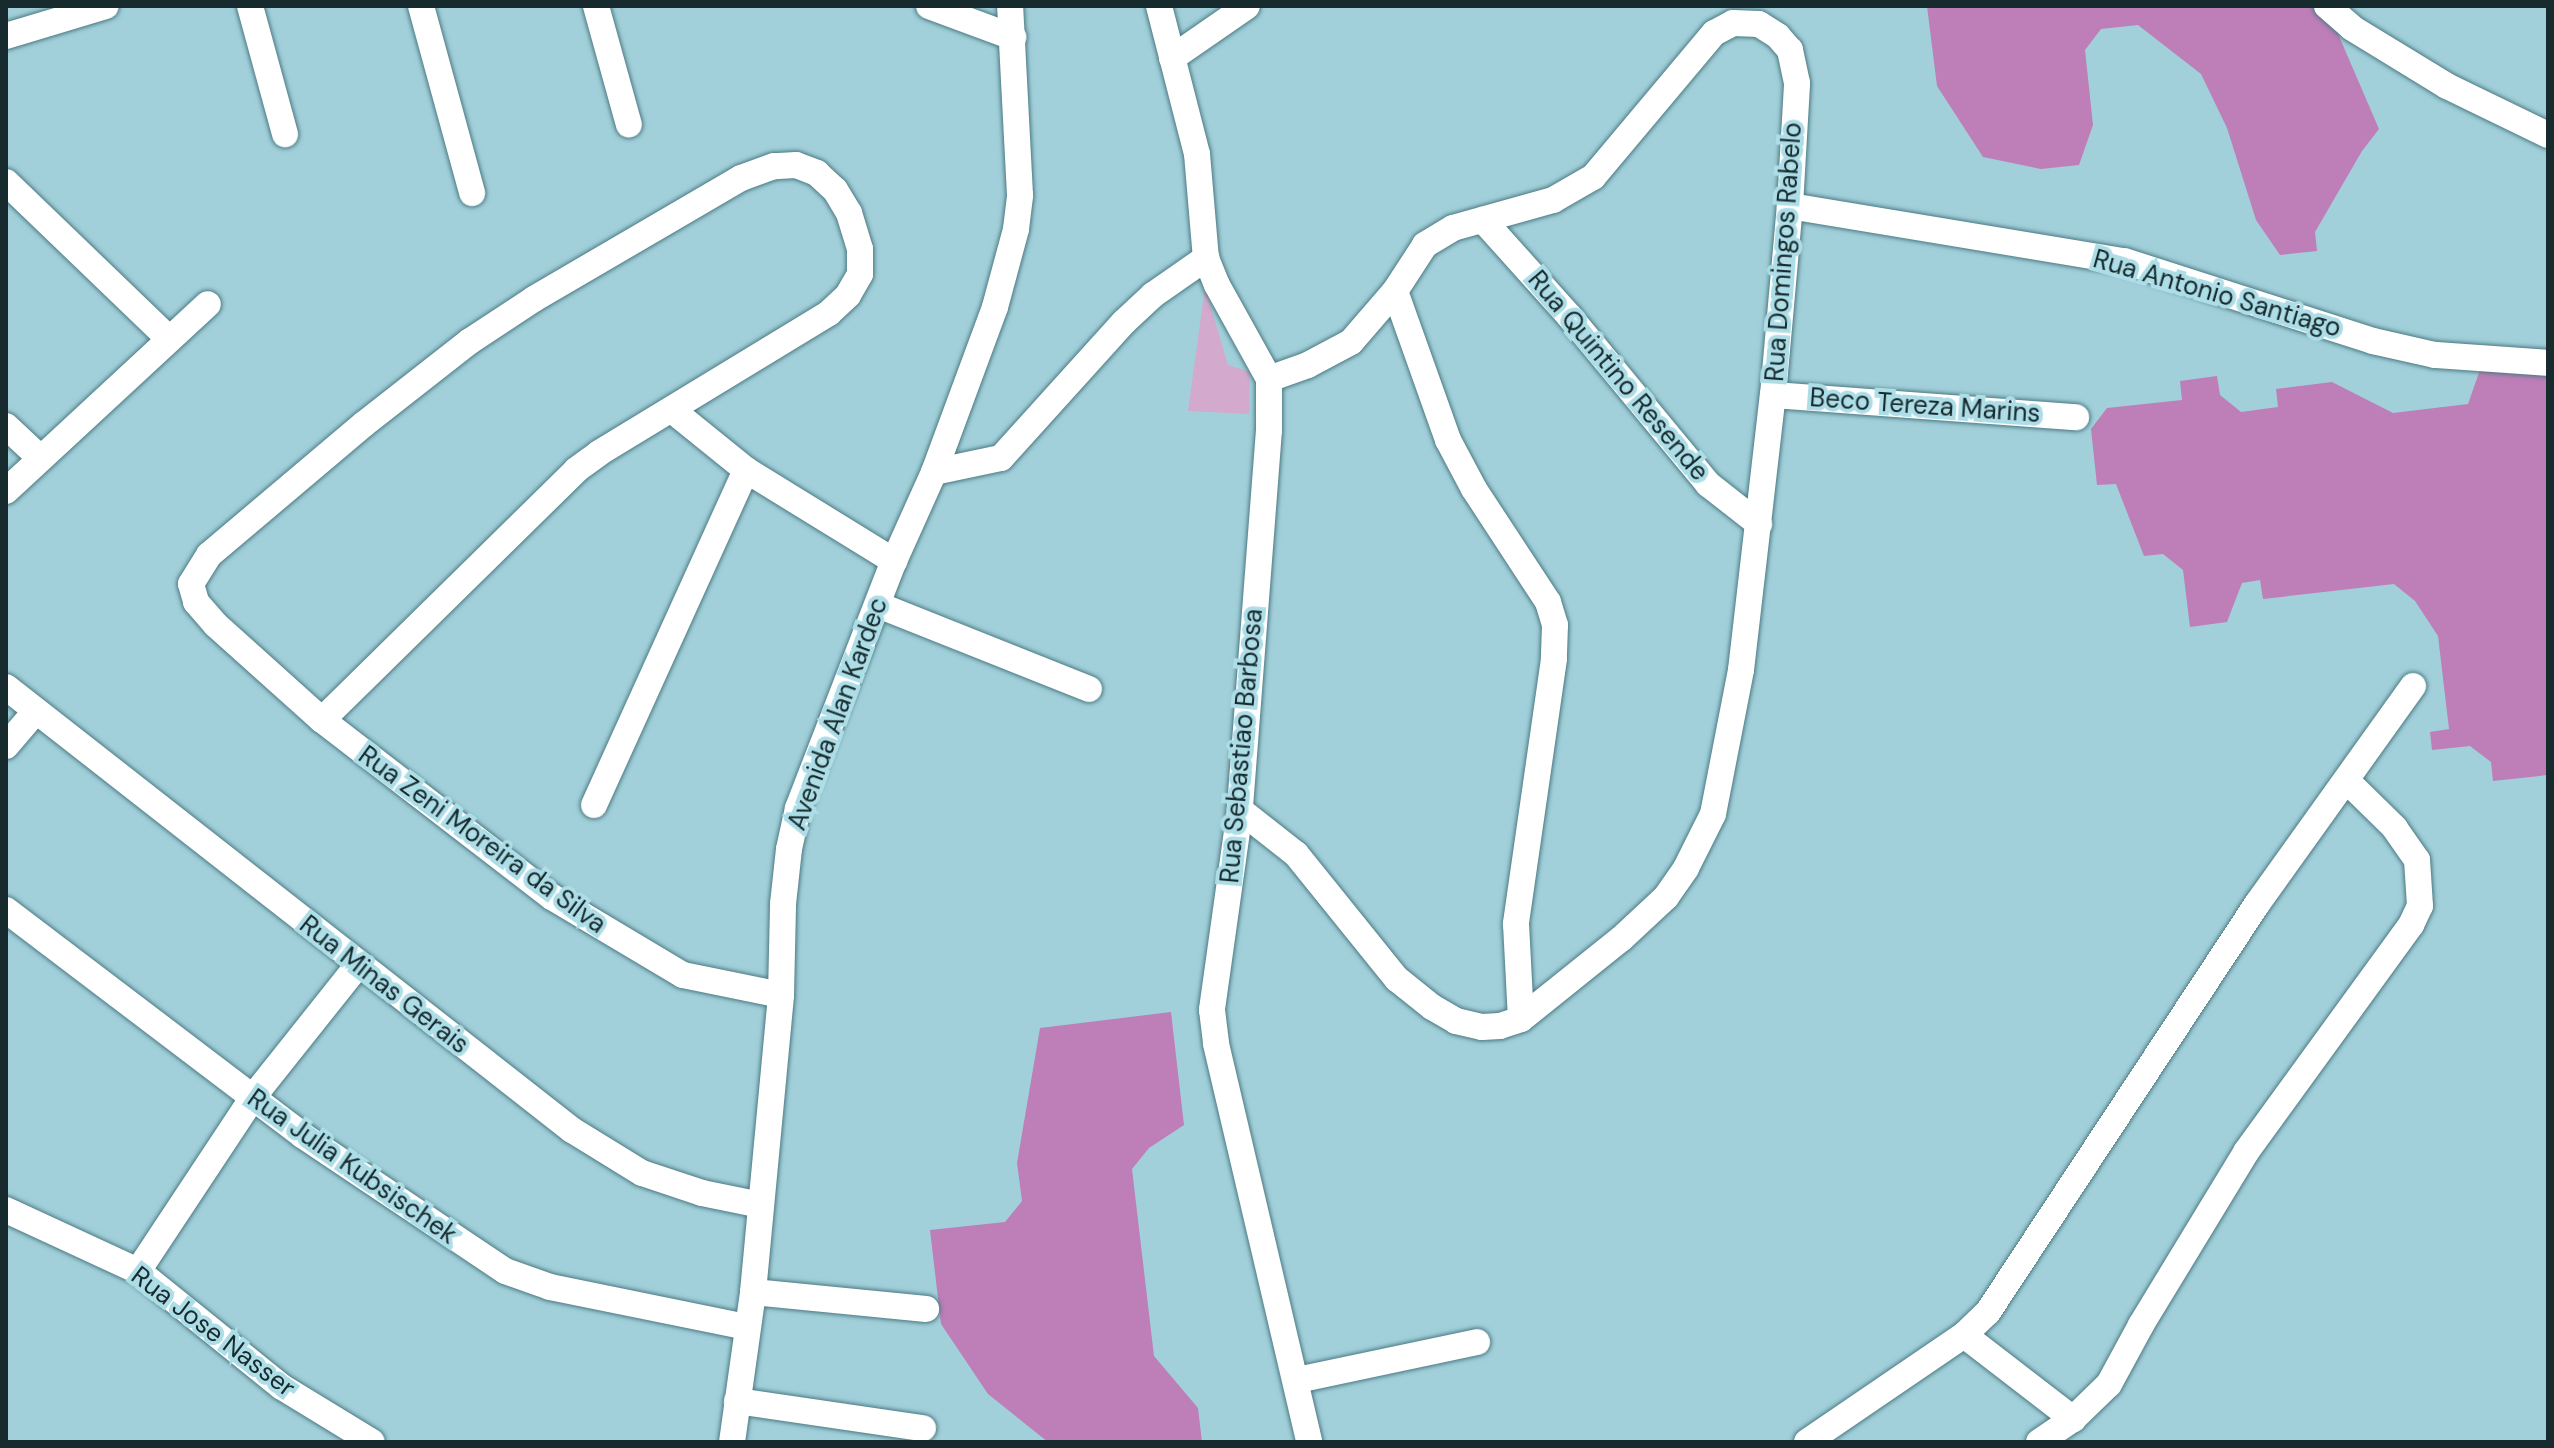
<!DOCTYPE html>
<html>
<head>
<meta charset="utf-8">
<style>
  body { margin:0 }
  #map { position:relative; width:2554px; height:1448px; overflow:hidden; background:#a1d0da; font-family:"DM Sans",sans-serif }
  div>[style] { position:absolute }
  .green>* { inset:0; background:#d3aacd }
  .forest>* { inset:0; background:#be7eb7 }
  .roads { filter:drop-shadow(0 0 2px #4d7a83) drop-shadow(0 0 2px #4d7a83) }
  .minor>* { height:26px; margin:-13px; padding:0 13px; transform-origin:13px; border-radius:13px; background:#fff }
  span { translate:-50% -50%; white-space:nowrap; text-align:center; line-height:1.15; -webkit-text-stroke:8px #addde7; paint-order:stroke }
  .street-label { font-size:26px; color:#172a2d }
  .frame { position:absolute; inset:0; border:8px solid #172a2d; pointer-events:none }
</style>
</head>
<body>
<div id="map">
  <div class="green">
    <i style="clip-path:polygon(1205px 287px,1228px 365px,1250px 372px,1249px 414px,1188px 411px)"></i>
  </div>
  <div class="forest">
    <i style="clip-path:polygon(1927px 6px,2326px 6px,2379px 129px,2362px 151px,2315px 232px,2317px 251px,2280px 255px,2256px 220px,2227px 128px,2201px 74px,2138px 25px,2101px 29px,2085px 50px,2093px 125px,2079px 165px,2041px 169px,1983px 157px,1937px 86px)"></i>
    <i style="clip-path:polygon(2548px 361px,2548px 775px,2493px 781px,2491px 762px,2470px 746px,2432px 750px,2430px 732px,2449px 729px,2438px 636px,2415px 601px,2394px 584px,2263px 599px,2260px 580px,2242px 583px,2227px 622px,2190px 627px,2183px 570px,2163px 554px,2144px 556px,2116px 484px,2097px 485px,2091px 429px,2107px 408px,2182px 400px,2180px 381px,2217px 376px,2220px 395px,2241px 412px,2278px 407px,2276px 389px,2332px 382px,2393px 413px,2468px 404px,2482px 364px)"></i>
    <i style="clip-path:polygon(1171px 1012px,1184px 1125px,1149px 1148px,1132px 1169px,1154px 1356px,1198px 1408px,1202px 1442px,1048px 1442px,988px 1394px,941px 1324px,930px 1230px,1005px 1222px,1022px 1201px,1017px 1163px,1040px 1028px)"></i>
  </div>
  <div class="roads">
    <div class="minor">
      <i style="left:250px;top:6px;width:133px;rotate:74.7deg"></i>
      <i style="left:421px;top:6px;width:194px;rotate:74.7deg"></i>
      <i style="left:596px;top:6px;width:123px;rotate:74.5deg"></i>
      <i style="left:929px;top:6px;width:90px;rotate:20.3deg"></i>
      <i style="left:1159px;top:6px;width:153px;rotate:75.6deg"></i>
      <i style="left:1197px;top:154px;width:104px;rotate:85.1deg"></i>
      <i style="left:1206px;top:258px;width:29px;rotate:68deg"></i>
      <i style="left:1217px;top:285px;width:107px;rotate:61deg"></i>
      <i style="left:1269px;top:379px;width:51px;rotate:90deg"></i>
      <i style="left:1269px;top:430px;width:381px;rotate:94.4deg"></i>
      <i style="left:1240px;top:810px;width:202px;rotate:98deg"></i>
      <i style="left:1212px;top:1010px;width:34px;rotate:83deg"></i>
      <i style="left:1216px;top:1044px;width:409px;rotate:76.8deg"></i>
      <i style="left:2327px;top:6px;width:33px;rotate:41deg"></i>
      <i style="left:2352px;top:28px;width:111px;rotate:31.4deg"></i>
      <i style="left:2447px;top:86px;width:112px;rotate:25.9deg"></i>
      <i style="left:6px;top:36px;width:104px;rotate:-16.7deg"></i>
      <i style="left:1172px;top:58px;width:91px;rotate:-34.7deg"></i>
      <i style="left:6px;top:182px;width:226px;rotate:43.9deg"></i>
      <i style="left:1790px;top:206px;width:338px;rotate:9.4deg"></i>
      <i style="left:2124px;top:261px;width:262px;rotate:17.8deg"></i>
      <i style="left:2373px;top:341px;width:64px;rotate:12.7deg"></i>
      <i style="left:2435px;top:355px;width:113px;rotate:4deg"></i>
      <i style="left:1483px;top:220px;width:130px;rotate:48.1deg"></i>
      <i style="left:1570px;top:317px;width:217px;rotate:50.4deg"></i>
      <i style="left:1708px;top:484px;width:65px;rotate:38.1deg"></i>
      <i style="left:1395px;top:291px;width:158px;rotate:70.4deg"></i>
      <i style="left:1448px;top:440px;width:55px;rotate:62deg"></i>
      <i style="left:1474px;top:489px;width:135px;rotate:56.8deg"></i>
      <i style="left:1548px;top:602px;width:24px;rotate:73deg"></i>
      <i style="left:1555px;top:625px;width:34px;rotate:92deg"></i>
      <i style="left:1554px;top:659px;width:268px;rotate:98.2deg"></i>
      <i style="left:1516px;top:924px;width:95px;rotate:87deg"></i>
      <i style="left:1773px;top:395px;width:304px;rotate:4.2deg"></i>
      <i style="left:672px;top:410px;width:95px;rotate:39deg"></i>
      <i style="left:746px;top:470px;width:174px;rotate:31.6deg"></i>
      <i style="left:6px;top:426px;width:45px;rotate:43.2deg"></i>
      <i style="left:934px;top:472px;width:68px;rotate:-11.8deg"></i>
      <i style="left:1001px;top:458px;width:183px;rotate:-47.9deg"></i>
      <i style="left:1124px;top:322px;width:40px;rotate:-43deg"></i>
      <i style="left:1153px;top:295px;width:65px;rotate:-34.9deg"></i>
      <i style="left:6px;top:491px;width:275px;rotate:-42.8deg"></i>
      <i style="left:878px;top:605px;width:227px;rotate:21.7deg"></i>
      <i style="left:6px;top:687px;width:719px;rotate:38.05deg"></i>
      <i style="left:572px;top:1130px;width:82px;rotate:31.6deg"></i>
      <i style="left:642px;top:1173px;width:63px;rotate:18.4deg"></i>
      <i style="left:702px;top:1193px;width:60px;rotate:11.5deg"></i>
      <i style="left:322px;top:720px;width:356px;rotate:-44.5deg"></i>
      <i style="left:576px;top:470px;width:29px;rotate:-36deg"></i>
      <i style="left:599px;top:453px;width:269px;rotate:-31.3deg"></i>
      <i style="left:829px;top:313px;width:26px;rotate:-43deg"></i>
      <i style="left:848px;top:295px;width:24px;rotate:-60deg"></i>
      <i style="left:860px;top:274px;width:25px;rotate:-90deg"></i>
      <i style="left:860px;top:249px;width:38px;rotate:-107deg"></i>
      <i style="left:849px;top:213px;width:27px;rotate:-121deg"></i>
      <i style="left:835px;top:190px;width:25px;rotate:-137deg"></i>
      <i style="left:817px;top:173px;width:22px;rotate:-159deg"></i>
      <i style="left:796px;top:165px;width:22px;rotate:177deg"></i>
      <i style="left:774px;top:166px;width:35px;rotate:160deg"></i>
      <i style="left:741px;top:178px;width:240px;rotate:149.7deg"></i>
      <i style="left:534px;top:299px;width:77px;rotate:146.7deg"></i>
      <i style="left:470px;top:341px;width:135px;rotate:141.9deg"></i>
      <i style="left:364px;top:424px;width:203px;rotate:139.8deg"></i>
      <i style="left:209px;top:555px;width:34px;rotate:122deg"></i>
      <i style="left:191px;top:584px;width:19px;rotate:74deg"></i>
      <i style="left:196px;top:602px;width:30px;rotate:49deg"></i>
      <i style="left:216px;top:625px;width:142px;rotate:41.9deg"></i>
      <i style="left:322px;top:720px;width:290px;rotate:37.6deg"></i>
      <i style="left:552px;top:897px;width:152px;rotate:30.8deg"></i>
      <i style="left:683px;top:975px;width:100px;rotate:11.5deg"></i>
      <i style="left:6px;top:746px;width:45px;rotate:-49.5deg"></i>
      <i style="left:594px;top:805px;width:368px;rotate:-65.6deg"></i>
      <i style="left:1240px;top:810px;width:71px;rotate:38.2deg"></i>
      <i style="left:1296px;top:854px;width:161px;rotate:51.1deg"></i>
      <i style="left:1397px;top:979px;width:45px;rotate:38.7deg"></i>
      <i style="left:1432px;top:1007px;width:28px;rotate:30deg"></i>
      <i style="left:1456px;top:1021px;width:27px;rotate:13deg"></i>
      <i style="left:1482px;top:1027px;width:18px;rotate:-3deg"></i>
      <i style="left:1500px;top:1026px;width:22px;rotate:-18deg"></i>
      <i style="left:1521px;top:1019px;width:128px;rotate:-38.7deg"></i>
      <i style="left:1621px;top:939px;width:62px;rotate:-43deg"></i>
      <i style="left:1666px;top:897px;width:35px;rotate:-55deg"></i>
      <i style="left:1686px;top:868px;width:60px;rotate:-63.4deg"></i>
      <i style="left:1713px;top:814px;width:147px;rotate:-79deg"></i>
      <i style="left:1741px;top:670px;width:277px;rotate:-83.4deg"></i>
      <i style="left:1773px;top:395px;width:190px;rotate:-84.9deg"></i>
      <i style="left:1790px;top:206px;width:123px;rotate:-86.7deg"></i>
      <i style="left:1797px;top:83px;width:34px;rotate:-102deg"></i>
      <i style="left:1790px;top:50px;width:18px;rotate:-131deg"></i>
      <i style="left:1778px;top:36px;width:22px;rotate:-148deg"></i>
      <i style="left:1759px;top:24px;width:26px;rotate:-178deg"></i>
      <i style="left:1733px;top:23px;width:21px;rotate:152deg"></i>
      <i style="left:1714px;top:33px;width:188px;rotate:130deg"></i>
      <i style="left:1593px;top:177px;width:46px;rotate:150.1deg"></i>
      <i style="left:1553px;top:200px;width:104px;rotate:164.4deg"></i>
      <i style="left:1453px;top:228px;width:33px;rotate:149deg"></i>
      <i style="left:1425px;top:245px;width:55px;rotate:123.1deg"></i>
      <i style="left:1395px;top:291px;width:67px;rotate:130.8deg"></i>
      <i style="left:1351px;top:342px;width:49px;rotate:151.9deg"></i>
      <i style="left:1308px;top:365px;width:41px;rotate:160.3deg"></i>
      <i style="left:6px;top:910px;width:372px;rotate:37.2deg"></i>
      <i style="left:302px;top:1135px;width:244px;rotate:33.8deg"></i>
      <i style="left:505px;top:1271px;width:48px;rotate:19.6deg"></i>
      <i style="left:550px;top:1287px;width:200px;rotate:11.5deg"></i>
      <i style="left:6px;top:1210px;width:145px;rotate:24.8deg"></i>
      <i style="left:138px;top:1271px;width:185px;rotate:38.9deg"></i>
      <i style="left:282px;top:1387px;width:105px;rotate:31.4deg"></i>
      <i style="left:138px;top:1271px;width:209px;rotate:-56.5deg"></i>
      <i style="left:253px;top:1097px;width:169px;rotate:-51.5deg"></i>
      <i style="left:753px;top:1292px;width:174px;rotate:5.6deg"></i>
      <i style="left:1964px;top:1335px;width:138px;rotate:37.6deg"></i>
      <i style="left:1297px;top:1380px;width:184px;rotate:-11.9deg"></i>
      <i style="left:737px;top:1401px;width:188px;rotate:8.3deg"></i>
      <i style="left:732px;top:1442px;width:151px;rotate:-82deg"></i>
      <i style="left:753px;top:1292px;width:298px;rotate:-84.6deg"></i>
      <i style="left:781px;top:995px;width:91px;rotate:-88.7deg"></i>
      <i style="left:783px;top:904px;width:55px;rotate:-83.8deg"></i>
      <i style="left:789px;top:849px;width:42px;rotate:-77.6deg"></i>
      <i style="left:798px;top:808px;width:265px;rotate:-68.8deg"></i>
      <i style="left:894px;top:561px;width:98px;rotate:-65.8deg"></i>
      <i style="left:934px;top:472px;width:176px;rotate:-69.7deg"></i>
      <i style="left:995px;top:307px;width:81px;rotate:-74.9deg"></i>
      <i style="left:1016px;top:229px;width:34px;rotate:-83deg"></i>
      <i style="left:1020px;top:195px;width:189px;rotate:-93deg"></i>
      <i style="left:1807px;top:1442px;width:190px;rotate:-34.3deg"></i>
      <i style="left:1964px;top:1335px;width:33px;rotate:-44deg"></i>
      <i style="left:1988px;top:1312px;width:489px;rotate:-56.6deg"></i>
      <i style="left:2257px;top:904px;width:268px;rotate:-54.4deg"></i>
      <i style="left:2039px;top:1442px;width:41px;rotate:-34.1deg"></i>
      <i style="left:2073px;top:1419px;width:50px;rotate:-44.2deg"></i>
      <i style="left:2109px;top:1384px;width:67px;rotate:-61.5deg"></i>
      <i style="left:2141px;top:1325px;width:202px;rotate:-58.7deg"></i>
      <i style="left:2246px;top:1152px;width:281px;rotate:-54deg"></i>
      <i style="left:2411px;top:925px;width:21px;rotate:-65deg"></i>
      <i style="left:2420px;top:906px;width:46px;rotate:-93.7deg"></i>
      <i style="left:2417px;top:860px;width:39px;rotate:-125deg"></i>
      <i style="left:2395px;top:828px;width:66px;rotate:-135.6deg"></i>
    </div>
  </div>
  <div class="street-label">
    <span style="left:1784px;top:252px;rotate:-86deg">Rua Domingos Rabelo</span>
    <span style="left:2217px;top:294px;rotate:16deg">Rua Antonio Santiago</span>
    <span style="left:1618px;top:376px;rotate:50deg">Rua Quintino Resende</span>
    <span style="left:1925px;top:406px;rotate:4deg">Beco Tereza Marins</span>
    <span style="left:838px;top:714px;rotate:-70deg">Avenida Alan Kardec</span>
    <span style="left:1242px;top:746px;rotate:-85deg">Rua Sebastiao Barbosa</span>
    <span style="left:482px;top:840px;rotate:36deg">Rua Zeni Moreira da Silva</span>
    <span style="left:384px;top:985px;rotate:38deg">Rua Minas Gerais</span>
    <span style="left:352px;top:1167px;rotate:35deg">Rua Julia Kubsischek</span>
    <span style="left:213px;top:1332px;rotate:37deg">Rua Jose Nasser</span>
  </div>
  <div class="frame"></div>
</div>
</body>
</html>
